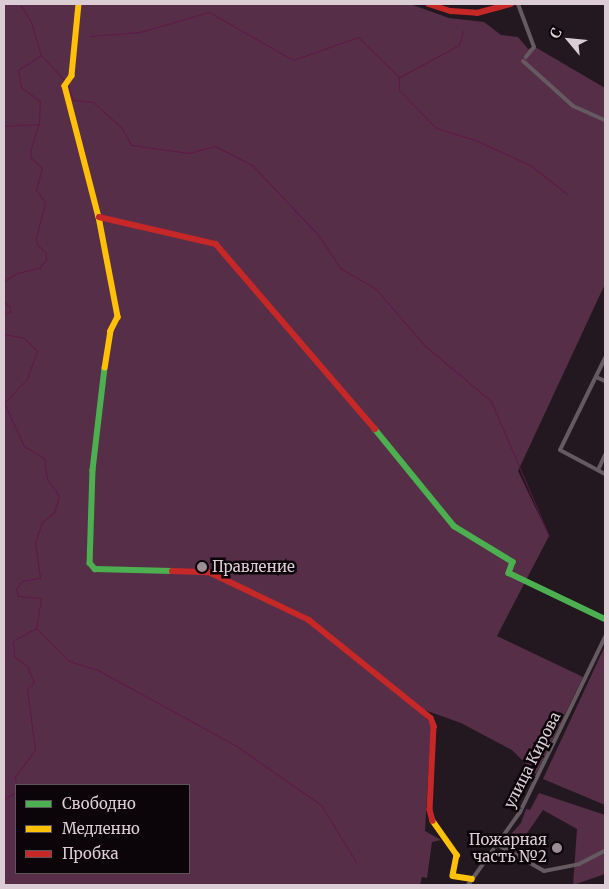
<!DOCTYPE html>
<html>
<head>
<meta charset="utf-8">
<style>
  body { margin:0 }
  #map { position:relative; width:609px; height:889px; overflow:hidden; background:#23181f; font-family:Merriweather,serif }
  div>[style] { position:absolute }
  .green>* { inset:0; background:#572e48 }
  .stream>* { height:1px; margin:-0.5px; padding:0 0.5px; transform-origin:0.5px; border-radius:0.5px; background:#61174a }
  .street>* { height:4px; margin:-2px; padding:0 2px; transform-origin:2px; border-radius:2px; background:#645a60 }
  .fast>* { height:5.5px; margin:-2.75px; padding:0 2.75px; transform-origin:2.75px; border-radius:2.75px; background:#4caf50 }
  .slow>* { height:5.5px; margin:-2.75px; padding:0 2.75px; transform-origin:2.75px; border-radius:2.75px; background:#ffc107 }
  .jam>* { height:5.5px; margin:-2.75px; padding:0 2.75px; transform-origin:2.75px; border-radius:2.75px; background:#c62828 }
  .dots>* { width:14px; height:14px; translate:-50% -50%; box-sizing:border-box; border:2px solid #0b0408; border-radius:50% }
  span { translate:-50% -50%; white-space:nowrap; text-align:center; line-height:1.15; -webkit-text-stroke:5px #0b0408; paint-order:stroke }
  .poi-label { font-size:15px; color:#dccdd5 }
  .left { translate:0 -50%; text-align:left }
  .right { translate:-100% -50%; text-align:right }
  .street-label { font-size:15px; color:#dccdd5 }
  .frame { position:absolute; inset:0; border:5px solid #dccdd5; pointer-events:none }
  .legend { position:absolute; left:15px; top:784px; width:175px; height:90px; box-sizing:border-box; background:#0b0408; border:1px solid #5f545a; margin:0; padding:6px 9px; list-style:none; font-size:15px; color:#dccdd5 }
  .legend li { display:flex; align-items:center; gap:10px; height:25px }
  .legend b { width:25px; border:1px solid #5f545a }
  .north { position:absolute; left:544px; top:15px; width:50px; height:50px; -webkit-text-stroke:4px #0b0408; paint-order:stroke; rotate:298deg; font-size:14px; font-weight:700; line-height:20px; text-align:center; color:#dccdd5 }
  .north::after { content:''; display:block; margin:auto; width:18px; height:22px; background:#dccdd5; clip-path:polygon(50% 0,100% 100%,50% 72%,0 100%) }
</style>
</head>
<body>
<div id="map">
  <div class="green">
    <i style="clip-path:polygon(evenodd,4px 4px,410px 4px,449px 18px,484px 22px,501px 35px,518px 37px,528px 49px,535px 47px,605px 88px,605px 284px,518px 471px,549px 536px,497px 636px,583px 677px,536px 774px,512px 750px,461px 723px,419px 708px,431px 725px,425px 831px,441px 840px,432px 842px,427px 878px,422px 877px,420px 885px,4px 885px,4px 4px,16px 785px,189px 785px,189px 873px,16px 873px,16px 785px)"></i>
    <i style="clip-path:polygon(605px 646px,605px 805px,543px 779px)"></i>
    <i style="clip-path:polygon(539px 793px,605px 815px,605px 874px,573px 885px,577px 829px,543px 810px,523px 839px,528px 862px,502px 844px,521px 823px,526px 809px,530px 810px)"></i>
  </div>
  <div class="stream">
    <i style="left:89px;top:36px;width:51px;rotate:-4.5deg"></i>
    <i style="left:140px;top:32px;width:72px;rotate:-16.2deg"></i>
    <i style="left:209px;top:12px;width:97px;rotate:29.7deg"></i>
    <i style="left:293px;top:60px;width:69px;rotate:-19.5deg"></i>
    <i style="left:358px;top:37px;width:57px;rotate:44.3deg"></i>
    <i style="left:399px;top:77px;width:13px;rotate:90deg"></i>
    <i style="left:399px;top:90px;width:53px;rotate:45.8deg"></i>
    <i style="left:436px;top:128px;width:39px;rotate:17deg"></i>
    <i style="left:473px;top:139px;width:63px;rotate:24.5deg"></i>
    <i style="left:530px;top:165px;width:47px;rotate:38.1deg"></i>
    <i style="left:41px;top:55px;width:37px;rotate:47deg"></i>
    <i style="left:400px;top:77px;width:67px;rotate:-28.5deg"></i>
    <i style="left:459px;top:45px;width:15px;rotate:-74deg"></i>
    <i style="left:68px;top:85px;width:16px;rotate:72deg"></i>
    <i style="left:73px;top:100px;width:20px;rotate:6deg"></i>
    <i style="left:93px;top:102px;width:39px;rotate:42deg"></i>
    <i style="left:122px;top:128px;width:19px;rotate:62deg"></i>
    <i style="left:131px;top:145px;width:59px;rotate:7.9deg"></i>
    <i style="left:189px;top:153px;width:27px;rotate:-15deg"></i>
    <i style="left:215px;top:146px;width:42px;rotate:27.2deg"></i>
    <i style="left:252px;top:165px;width:99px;rotate:46.6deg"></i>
    <i style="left:320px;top:237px;width:37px;rotate:57deg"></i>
    <i style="left:340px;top:268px;width:42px;rotate:30.3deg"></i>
    <i style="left:376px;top:289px;width:74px;rotate:49.4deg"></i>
    <i style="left:424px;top:345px;width:87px;rotate:39.9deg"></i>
    <i style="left:491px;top:401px;width:147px;rotate:66.8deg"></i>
    <i style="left:4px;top:126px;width:34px;rotate:-3deg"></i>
    <i style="left:4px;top:281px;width:15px;rotate:-32deg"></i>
    <i style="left:17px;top:273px;width:23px;rotate:-13deg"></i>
    <i style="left:39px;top:268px;width:11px;rotate:-49deg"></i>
    <i style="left:46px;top:260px;width:7px;rotate:-90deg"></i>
    <i style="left:46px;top:253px;width:13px;rotate:-135deg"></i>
    <i style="left:37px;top:244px;width:6px;rotate:-99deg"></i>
    <i style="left:36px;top:238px;width:37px;rotate:-76deg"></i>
    <i style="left:45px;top:202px;width:15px;rotate:-127deg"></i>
    <i style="left:36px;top:190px;width:23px;rotate:-75deg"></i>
    <i style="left:42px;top:168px;width:15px;rotate:-138deg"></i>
    <i style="left:31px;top:158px;width:7px;rotate:-98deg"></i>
    <i style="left:30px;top:151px;width:28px;rotate:-72deg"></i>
    <i style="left:39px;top:124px;width:23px;rotate:-88deg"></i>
    <i style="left:40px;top:101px;width:24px;rotate:-144deg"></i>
    <i style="left:21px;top:87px;width:17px;rotate:-100deg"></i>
    <i style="left:18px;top:70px;width:27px;rotate:-33deg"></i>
    <i style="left:41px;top:55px;width:34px;rotate:-107deg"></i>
    <i style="left:31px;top:22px;width:21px;rotate:-121deg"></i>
    <i style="left:4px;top:302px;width:8px;rotate:40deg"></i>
    <i style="left:10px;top:307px;width:5px;rotate:90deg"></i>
    <i style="left:10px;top:312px;width:6px;rotate:162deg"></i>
    <i style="left:4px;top:334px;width:20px;rotate:11deg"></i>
    <i style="left:24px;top:338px;width:18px;rotate:45deg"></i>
    <i style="left:37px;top:351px;width:30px;rotate:110deg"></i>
    <i style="left:27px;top:379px;width:33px;rotate:134deg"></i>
    <i style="left:4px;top:403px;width:47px;rotate:65.1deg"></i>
    <i style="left:24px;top:446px;width:23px;rotate:31deg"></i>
    <i style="left:44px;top:458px;width:21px;rotate:82deg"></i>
    <i style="left:47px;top:479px;width:21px;rotate:55deg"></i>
    <i style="left:59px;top:496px;width:17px;rotate:107deg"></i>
    <i style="left:54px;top:512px;width:16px;rotate:140deg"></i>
    <i style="left:42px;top:522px;width:21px;rotate:109deg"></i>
    <i style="left:35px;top:542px;width:36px;rotate:82deg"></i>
    <i style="left:40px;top:578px;width:18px;rotate:171deg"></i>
    <i style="left:22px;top:581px;width:10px;rotate:127deg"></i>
    <i style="left:16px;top:589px;width:7px;rotate:74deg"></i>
    <i style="left:18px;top:596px;width:23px;rotate:5deg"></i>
    <i style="left:41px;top:598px;width:30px;rotate:99deg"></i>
    <i style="left:36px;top:628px;width:26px;rotate:151deg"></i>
    <i style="left:13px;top:641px;width:15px;rotate:86deg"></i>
    <i style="left:14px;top:656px;width:16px;rotate:38deg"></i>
    <i style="left:27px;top:666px;width:17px;rotate:66deg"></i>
    <i style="left:34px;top:682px;width:10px;rotate:135deg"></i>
    <i style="left:27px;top:689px;width:62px;rotate:82.5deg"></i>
    <i style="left:35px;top:750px;width:34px;rotate:127deg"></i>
    <i style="left:15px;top:777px;width:8px;rotate:83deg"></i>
    <i style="left:36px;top:628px;width:47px;rotate:45deg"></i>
    <i style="left:69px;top:661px;width:28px;rotate:17deg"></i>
    <i style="left:96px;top:669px;width:158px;rotate:28.7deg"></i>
    <i style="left:235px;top:745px;width:105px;rotate:34.9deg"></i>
    <i style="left:321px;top:805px;width:67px;rotate:58.4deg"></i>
    <i style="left:4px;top:799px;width:14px;rotate:-30deg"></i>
  </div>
  <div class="street">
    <i style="left:518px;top:4px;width:46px;rotate:69.6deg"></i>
    <i style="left:534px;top:47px;width:13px;rotate:129deg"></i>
    <i style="left:523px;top:61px;width:67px;rotate:42deg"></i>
    <i style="left:573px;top:106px;width:35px;rotate:24deg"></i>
    <i style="left:605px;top:358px;width:102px;rotate:116.1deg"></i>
    <i style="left:560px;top:450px;width:51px;rotate:28.1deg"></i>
    <i style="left:596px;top:377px;width:10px;rotate:24deg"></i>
    <i style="left:598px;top:470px;width:17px;rotate:-65deg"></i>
    <i style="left:498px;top:845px;width:53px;rotate:29.5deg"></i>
    <i style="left:544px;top:871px;width:36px;rotate:-11deg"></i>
    <i style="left:579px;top:864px;width:29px;rotate:-27deg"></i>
    <i style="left:468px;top:885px;width:90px;rotate:-54.5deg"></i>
    <i style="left:520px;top:812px;width:195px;rotate:-64.1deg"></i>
  </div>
  <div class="fast">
    <i style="left:105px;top:368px;width:103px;rotate:96.7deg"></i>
    <i style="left:93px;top:470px;width:93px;rotate:91.8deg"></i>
    <i style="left:90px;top:563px;width:8px;rotate:50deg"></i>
    <i style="left:95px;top:569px;width:77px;rotate:1.5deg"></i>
    <i style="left:375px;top:429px;width:125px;rotate:50.8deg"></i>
    <i style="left:454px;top:526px;width:69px;rotate:31.4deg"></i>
    <i style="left:513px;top:562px;width:12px;rotate:110deg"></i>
    <i style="left:509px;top:573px;width:106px;rotate:25.6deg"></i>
  </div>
  <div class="slow">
    <i style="left:79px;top:4px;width:72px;rotate:95.6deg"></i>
    <i style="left:72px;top:76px;width:12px;rotate:125deg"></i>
    <i style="left:65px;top:86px;width:135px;rotate:75.5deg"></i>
    <i style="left:99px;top:217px;width:102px;rotate:79.2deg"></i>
    <i style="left:118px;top:317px;width:16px;rotate:117deg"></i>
    <i style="left:111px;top:331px;width:37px;rotate:99deg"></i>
    <i style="left:433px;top:821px;width:42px;rotate:54.8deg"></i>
    <i style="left:457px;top:855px;width:21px;rotate:101deg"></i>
    <i style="left:453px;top:876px;width:19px;rotate:9deg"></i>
  </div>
  <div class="jam">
    <i style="left:429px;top:4px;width:23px;rotate:18deg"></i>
    <i style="left:451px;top:11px;width:26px;rotate:4deg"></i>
    <i style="left:477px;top:13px;width:35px;rotate:-15deg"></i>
    <i style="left:99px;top:217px;width:120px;rotate:13deg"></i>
    <i style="left:216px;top:244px;width:244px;rotate:49.3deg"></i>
    <i style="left:172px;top:571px;width:37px;rotate:2deg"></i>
    <i style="left:209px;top:572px;width:111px;rotate:25.6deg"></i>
    <i style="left:309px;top:620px;width:156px;rotate:38.8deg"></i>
    <i style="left:431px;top:718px;width:9px;rotate:69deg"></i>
    <i style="left:434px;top:726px;width:84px;rotate:92.7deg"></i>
    <i style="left:430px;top:810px;width:11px;rotate:75deg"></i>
  </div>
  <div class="dots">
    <i style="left:202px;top:567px;background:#9b8e95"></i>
    <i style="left:557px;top:848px;background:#9b8e95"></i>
  </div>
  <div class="poi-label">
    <span class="left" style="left:212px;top:567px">Правление</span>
    <span class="right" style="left:547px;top:848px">Пожарная<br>часть №2</span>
  </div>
  <div class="street-label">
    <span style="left:532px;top:760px;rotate:-63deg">улица Кирова</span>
  </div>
  <div class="frame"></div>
  <ul class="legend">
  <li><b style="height:6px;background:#4caf50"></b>Свободно</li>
  <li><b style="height:6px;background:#ffc107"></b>Медленно</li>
  <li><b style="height:6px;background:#c62828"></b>Пробка</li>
  </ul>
  <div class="north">С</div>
</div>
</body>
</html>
